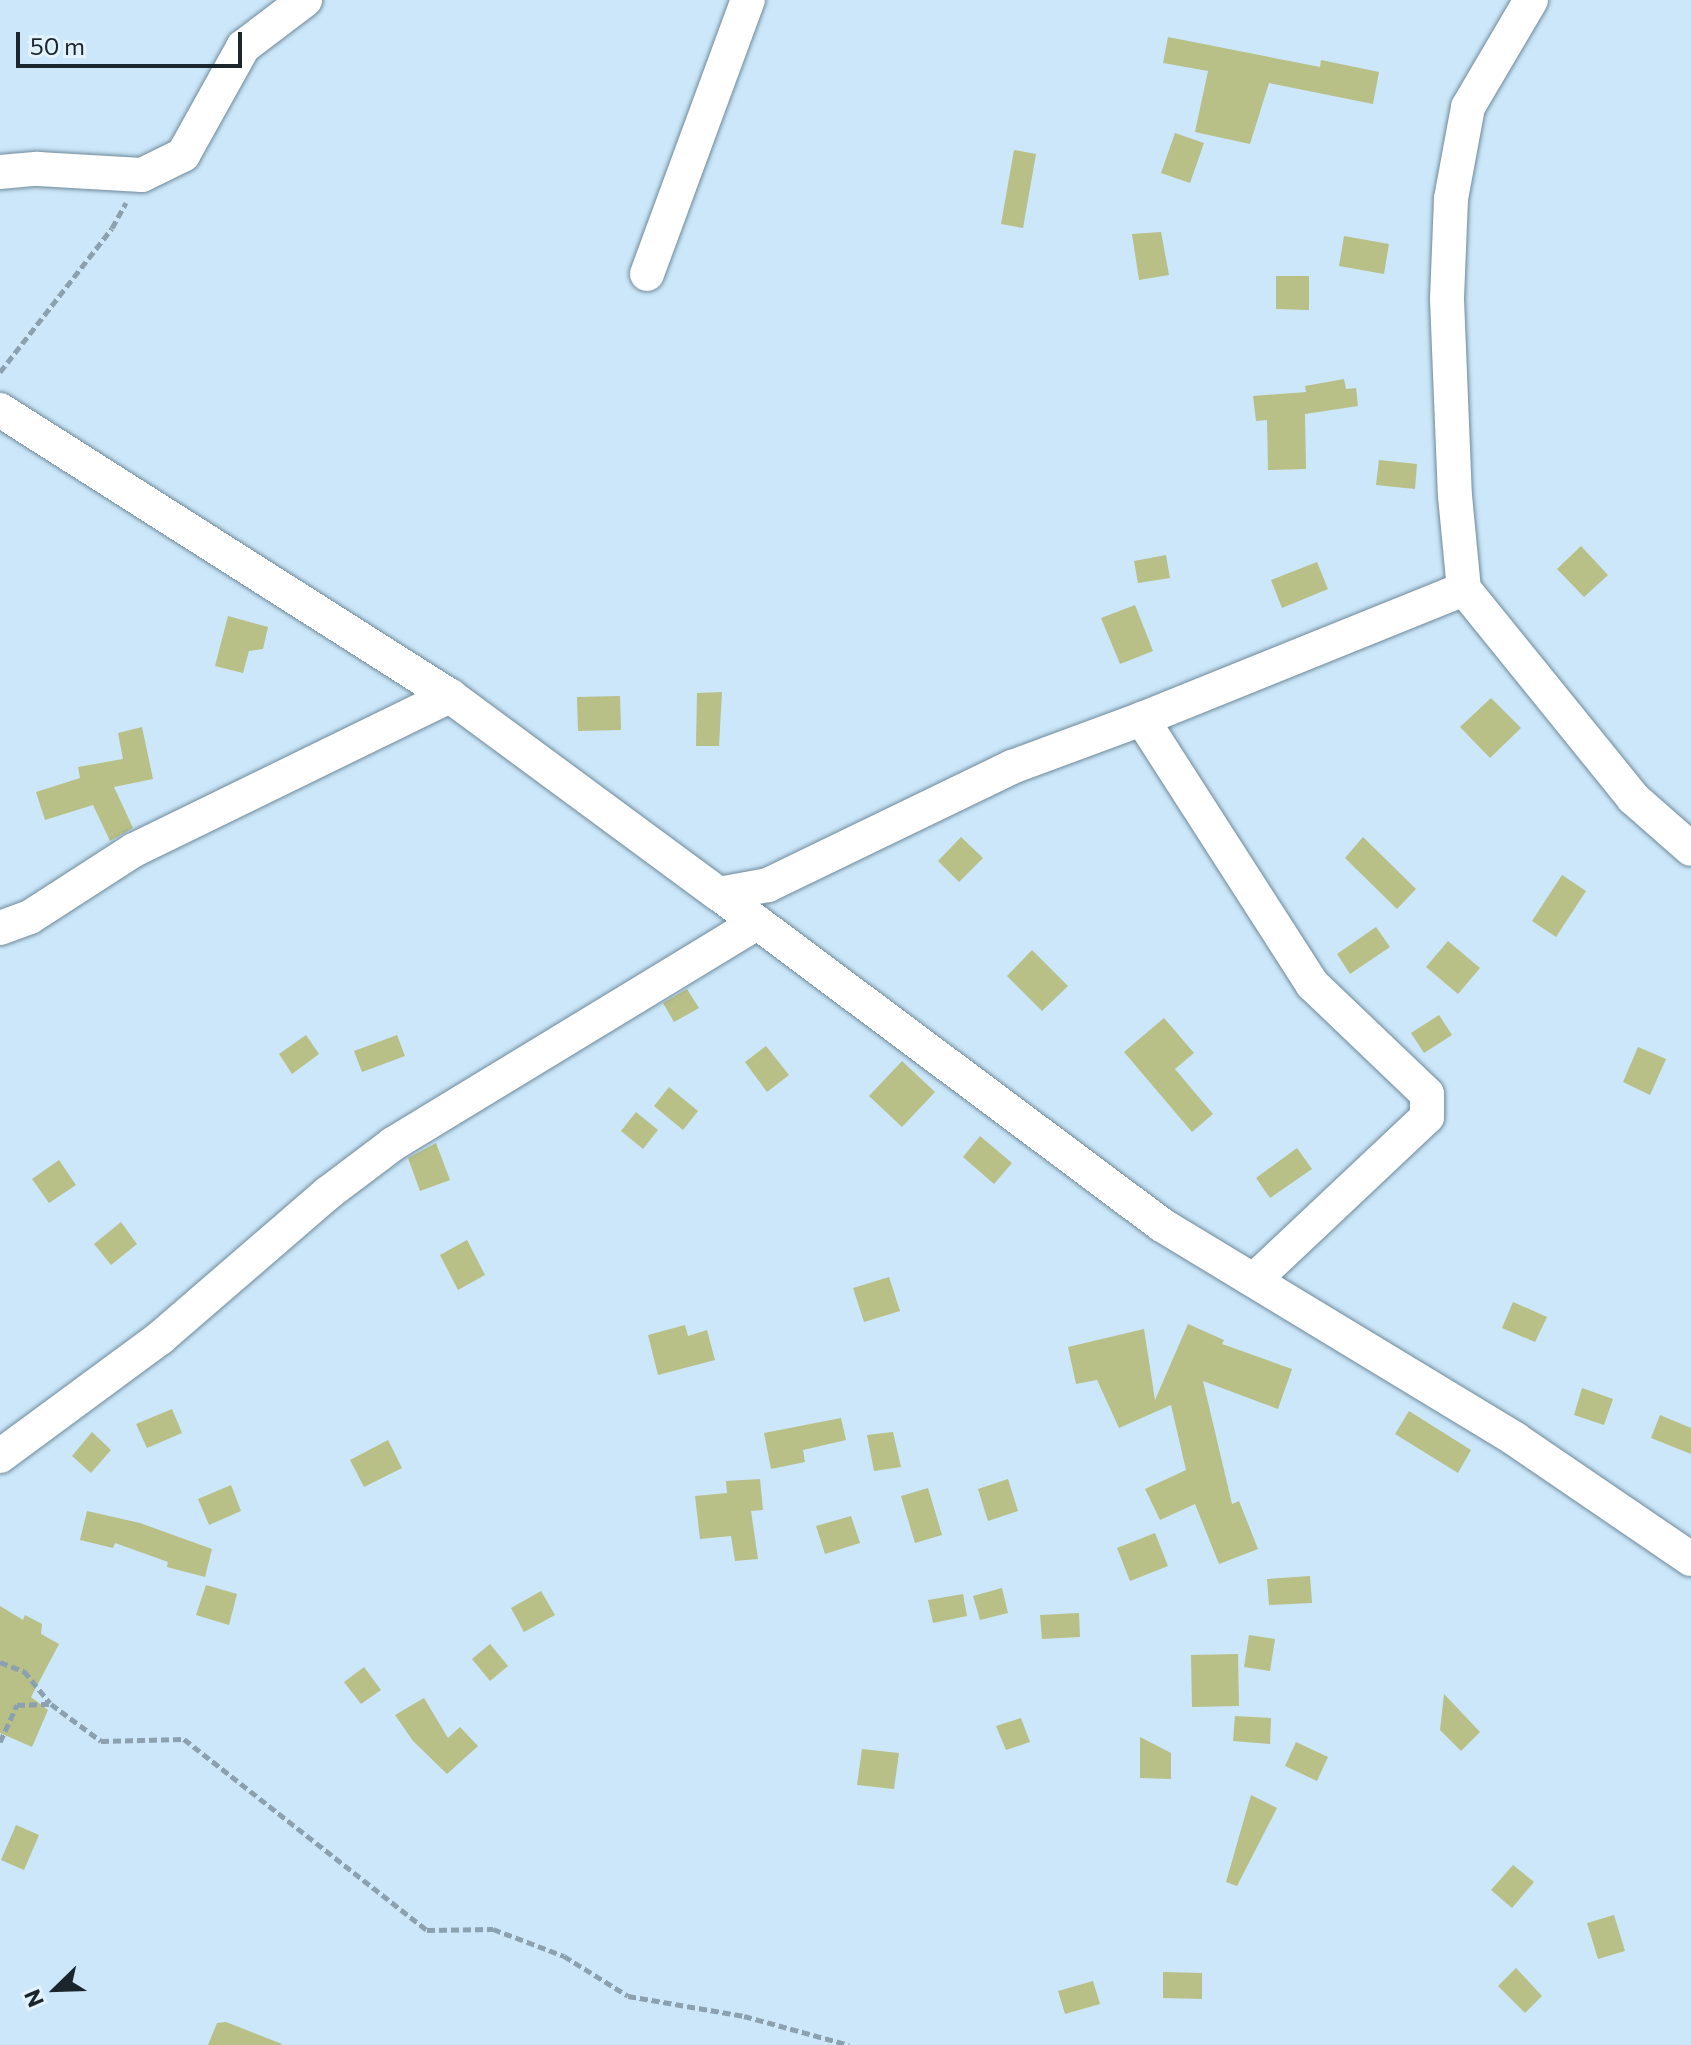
<!DOCTYPE html>
<html>
<head>
<meta charset="utf-8">
<style>
  body { margin:0 }
  #map { position:relative; width:1691px; height:2045px; overflow:hidden; background:#cce7fa; font-family:Commissioner,sans-serif }
  div>[style] { position:absolute }
  .building>* { inset:0; background:#b8bf87 }
  .path>* { height:5px; margin-top:-2.5px; transform-origin:0; background:repeating-linear-gradient(90deg,#8ca1af 0 8px,transparent 0 12px) }
  .roads { filter:drop-shadow(0 0 2px #6f8999) drop-shadow(0 0 2px #6f8999) }
  .minor>* { height:34px; margin:-17px; padding:0 17px; transform-origin:17px; border-radius:17px; background:#fff }
  span { translate:-50% -50%; white-space:nowrap; text-align:center; line-height:1.15; -webkit-text-stroke:7px #e2f3fe; paint-order:stroke }
  .north { position:absolute; left:16px; top:1949px; width:80px; height:80px; -webkit-text-stroke:6px #e2f3fe; paint-order:stroke; rotate:247deg; font-size:22px; font-weight:700; line-height:32px; text-align:center; color:#1b252c }
  .north::after { content:''; display:block; margin:auto; width:28px; height:36px; background:#1b252c; clip-path:polygon(50% 0,100% 100%,50% 72%,0 100%) }
  .scale { position:absolute; left:16px; top:32px; width:226px; height:36px; box-sizing:border-box; border:4px solid #1b252c; border-top:0; padding-left:10px; font-size:24px; line-height:28px; white-space:nowrap; color:#1b252c; -webkit-text-stroke:6px #e2f3fe; paint-order:stroke }
</style>
</head>
<body>
<div id="map">
  <div class="building">
    <i style="clip-path:polygon(1168px 37px,1320px 67px,1321px 60px,1379px 72px,1373px 104px,1269px 83px,1250px 144px,1195px 132px,1208px 71px,1163px 63px)"></i>
    <i style="clip-path:polygon(1175px 133px,1204px 143px,1190px 183px,1161px 173px)"></i>
    <i style="clip-path:polygon(1014px 150px,1036px 154px,1023px 228px,1001px 224px)"></i>
    <i style="clip-path:polygon(1161px 232px,1169px 275px,1139px 280px,1132px 234px)"></i>
    <i style="clip-path:polygon(1344px 236px,1389px 244px,1384px 274px,1339px 266px)"></i>
    <i style="clip-path:polygon(1276px 276px,1309px 276px,1309px 310px,1276px 309px)"></i>
    <i style="clip-path:polygon(1344px 379px,1346px 389px,1356px 388px,1358px 406px,1305px 414px,1306px 469px,1268px 470px,1267px 420px,1256px 421px,1253px 396px,1306px 392px,1305px 386px)"></i>
    <i style="clip-path:polygon(1379px 460px,1417px 464px,1415px 489px,1376px 485px)"></i>
    <i style="clip-path:polygon(1581px 546px,1608px 575px,1584px 597px,1557px 569px)"></i>
    <i style="clip-path:polygon(1166px 555px,1170px 578px,1138px 583px,1134px 561px)"></i>
    <i style="clip-path:polygon(1317px 562px,1328px 589px,1282px 608px,1271px 580px)"></i>
    <i style="clip-path:polygon(1135px 605px,1153px 651px,1120px 664px,1101px 618px)"></i>
    <i style="clip-path:polygon(228px 616px,268px 627px,263px 649px,249px 651px,243px 673px,215px 666px)"></i>
    <i style="clip-path:polygon(722px 692px,719px 746px,696px 746px,697px 693px)"></i>
    <i style="clip-path:polygon(620px 696px,621px 730px,578px 731px,577px 697px)"></i>
    <i style="clip-path:polygon(1491px 698px,1521px 728px,1490px 758px,1460px 727px)"></i>
    <i style="clip-path:polygon(142px 727px,153px 779px,114px 787px,133px 828px,110px 841px,93px 805px,45px 820px,36px 792px,80px 778px,78px 767px,123px 759px,118px 733px)"></i>
    <i style="clip-path:polygon(961px 837px,983px 858px,959px 882px,938px 861px)"></i>
    <i style="clip-path:polygon(1363px 837px,1416px 889px,1397px 909px,1345px 858px)"></i>
    <i style="clip-path:polygon(1562px 875px,1586px 891px,1556px 937px,1532px 921px)"></i>
    <i style="clip-path:polygon(1376px 927px,1390px 947px,1350px 974px,1337px 954px)"></i>
    <i style="clip-path:polygon(1448px 941px,1480px 968px,1458px 994px,1426px 967px)"></i>
    <i style="clip-path:polygon(1032px 950px,1068px 986px,1042px 1011px,1007px 976px)"></i>
    <i style="clip-path:polygon(687px 989px,699px 1008px,674px 1022px,663px 1003px)"></i>
    <i style="clip-path:polygon(1439px 1015px,1452px 1035px,1424px 1053px,1411px 1033px)"></i>
    <i style="clip-path:polygon(1164px 1018px,1194px 1053px,1175px 1069px,1213px 1114px,1192px 1132px,1124px 1052px)"></i>
    <i style="clip-path:polygon(306px 1035px,319px 1054px,292px 1074px,279px 1054px)"></i>
    <i style="clip-path:polygon(397px 1035px,405px 1056px,362px 1072px,354px 1051px)"></i>
    <i style="clip-path:polygon(766px 1046px,789px 1075px,767px 1092px,745px 1062px)"></i>
    <i style="clip-path:polygon(1638px 1047px,1666px 1059px,1650px 1095px,1623px 1082px)"></i>
    <i style="clip-path:polygon(902px 1061px,935px 1092px,902px 1127px,869px 1096px)"></i>
    <i style="clip-path:polygon(669px 1087px,698px 1111px,683px 1130px,654px 1106px)"></i>
    <i style="clip-path:polygon(636px 1112px,658px 1130px,643px 1149px,621px 1131px)"></i>
    <i style="clip-path:polygon(980px 1136px,1012px 1163px,994px 1184px,963px 1157px)"></i>
    <i style="clip-path:polygon(436px 1143px,450px 1180px,420px 1191px,408px 1158px)"></i>
    <i style="clip-path:polygon(1297px 1148px,1312px 1169px,1270px 1198px,1256px 1178px)"></i>
    <i style="clip-path:polygon(59px 1160px,76px 1185px,49px 1203px,32px 1179px)"></i>
    <i style="clip-path:polygon(121px 1222px,137px 1244px,111px 1265px,94px 1244px)"></i>
    <i style="clip-path:polygon(467px 1240px,485px 1275px,458px 1290px,440px 1255px)"></i>
    <i style="clip-path:polygon(889px 1277px,900px 1311px,864px 1322px,853px 1288px)"></i>
    <i style="clip-path:polygon(1513px 1302px,1547px 1317px,1535px 1342px,1502px 1328px)"></i>
    <i style="clip-path:polygon(1188px 1324px,1224px 1340px,1222px 1344px,1292px 1369px,1278px 1409px,1203px 1381px,1232px 1504px,1239px 1501px,1258px 1549px,1219px 1564px,1195px 1504px,1160px 1520px,1145px 1489px,1186px 1470px,1171px 1405px,1119px 1428px,1097px 1380px,1076px 1384px,1068px 1347px,1144px 1329px,1155px 1400px)"></i>
    <i style="clip-path:polygon(685px 1325px,688px 1336px,707px 1330px,715px 1360px,658px 1375px,648px 1335px)"></i>
    <i style="clip-path:polygon(1582px 1388px,1613px 1399px,1604px 1425px,1574px 1415px)"></i>
    <i style="clip-path:polygon(172px 1409px,182px 1433px,147px 1448px,136px 1424px)"></i>
    <i style="clip-path:polygon(1409px 1411px,1471px 1450px,1458px 1473px,1395px 1434px)"></i>
    <i style="clip-path:polygon(1660px 1415px,1691px 1428px,1691px 1454px,1651px 1438px)"></i>
    <i style="clip-path:polygon(841px 1418px,846px 1440px,803px 1450px,805px 1462px,771px 1469px,764px 1433px)"></i>
    <i style="clip-path:polygon(92px 1432px,111px 1450px,91px 1473px,72px 1456px)"></i>
    <i style="clip-path:polygon(893px 1432px,901px 1467px,874px 1471px,867px 1435px)"></i>
    <i style="clip-path:polygon(388px 1440px,402px 1468px,364px 1487px,350px 1460px)"></i>
    <i style="clip-path:polygon(760px 1479px,763px 1510px,751px 1511px,758px 1559px,735px 1561px,731px 1536px,700px 1539px,695px 1496px,727px 1493px,726px 1481px)"></i>
    <i style="clip-path:polygon(1008px 1479px,1018px 1511px,988px 1521px,978px 1489px)"></i>
    <i style="clip-path:polygon(231px 1485px,241px 1511px,209px 1525px,198px 1499px)"></i>
    <i style="clip-path:polygon(928px 1488px,942px 1535px,915px 1543px,901px 1496px)"></i>
    <i style="clip-path:polygon(87px 1511px,140px 1523px,212px 1549px,205px 1577px,167px 1567px,168px 1562px,115px 1543px,113px 1548px,80px 1540px)"></i>
    <i style="clip-path:polygon(851px 1516px,860px 1543px,825px 1554px,816px 1526px)"></i>
    <i style="clip-path:polygon(1155px 1533px,1168px 1566px,1130px 1581px,1117px 1548px)"></i>
    <i style="clip-path:polygon(1310px 1576px,1312px 1603px,1269px 1605px,1267px 1579px)"></i>
    <i style="clip-path:polygon(206px 1585px,237px 1594px,229px 1625px,196px 1615px)"></i>
    <i style="clip-path:polygon(1002px 1588px,1008px 1613px,980px 1620px,973px 1596px)"></i>
    <i style="clip-path:polygon(541px 1591px,555px 1615px,524px 1632px,511px 1608px)"></i>
    <i style="clip-path:polygon(963px 1594px,967px 1616px,933px 1623px,928px 1600px)"></i>
    <i style="clip-path:polygon(0 1606px,23px 1620px,25px 1615px,42px 1624px,41px 1634px,59px 1644px,31px 1697px,48px 1710px,32px 1747px,0 1733px)"></i>
    <i style="clip-path:polygon(1079px 1613px,1080px 1637px,1042px 1639px,1040px 1615px)"></i>
    <i style="clip-path:polygon(1249px 1635px,1275px 1639px,1270px 1671px,1244px 1667px)"></i>
    <i style="clip-path:polygon(490px 1644px,508px 1666px,490px 1681px,472px 1659px)"></i>
    <i style="clip-path:polygon(1238px 1654px,1239px 1706px,1192px 1707px,1191px 1655px)"></i>
    <i style="clip-path:polygon(364px 1667px,381px 1690px,361px 1704px,344px 1682px)"></i>
    <i style="clip-path:polygon(1444px 1694px,1480px 1732px,1461px 1751px,1440px 1730px)"></i>
    <i style="clip-path:polygon(424px 1698px,448px 1738px,460px 1727px,478px 1746px,447px 1774px,413px 1741px,395px 1715px)"></i>
    <i style="clip-path:polygon(1235px 1716px,1271px 1718px,1270px 1744px,1233px 1741px)"></i>
    <i style="clip-path:polygon(1021px 1718px,1030px 1742px,1006px 1750px,996px 1726px)"></i>
    <i style="clip-path:polygon(1140px 1737px,1171px 1753px,1171px 1779px,1140px 1778px)"></i>
    <i style="clip-path:polygon(1296px 1742px,1328px 1757px,1317px 1781px,1285px 1766px)"></i>
    <i style="clip-path:polygon(862px 1749px,899px 1753px,894px 1789px,857px 1785px)"></i>
    <i style="clip-path:polygon(1251px 1795px,1277px 1808px,1237px 1886px,1226px 1882px)"></i>
    <i style="clip-path:polygon(16px 1825px,39px 1835px,24px 1870px,1px 1860px)"></i>
    <i style="clip-path:polygon(1513px 1865px,1534px 1882px,1512px 1908px,1491px 1890px)"></i>
    <i style="clip-path:polygon(1614px 1915px,1625px 1951px,1598px 1959px,1587px 1923px)"></i>
    <i style="clip-path:polygon(1516px 1968px,1542px 1996px,1525px 2013px,1498px 1986px)"></i>
    <i style="clip-path:polygon(1163px 1972px,1202px 1973px,1202px 1999px,1163px 1998px)"></i>
    <i style="clip-path:polygon(1093px 1981px,1100px 2004px,1065px 2014px,1058px 1991px)"></i>
    <i style="clip-path:polygon(226px 2022px,282px 2044px,281px 2045px,208px 2045px,217px 2023px)"></i>
  </div>
  <div class="path">
    <i style="left:0;top:372px;width:182px;rotate:-52.1deg"></i>
    <i style="left:112px;top:228px;width:29px;rotate:-61deg"></i>
    <i style="left:0;top:1662px;width:26px;rotate:21deg"></i>
    <i style="left:24px;top:1671px;width:41px;rotate:50.9deg"></i>
    <i style="left:0;top:1742px;width:41px;rotate:-65.3deg"></i>
    <i style="left:17px;top:1705px;width:34px;rotate:-2deg"></i>
    <i style="left:51px;top:1704px;width:62px;rotate:36.5deg"></i>
    <i style="left:101px;top:1741px;width:83px;rotate:-1.4deg"></i>
    <i style="left:184px;top:1739px;width:309px;rotate:38.2deg"></i>
    <i style="left:427px;top:1930px;width:66px;rotate:-0.9deg"></i>
    <i style="left:493px;top:1929px;width:76px;rotate:20.8deg"></i>
    <i style="left:564px;top:1956px;width:75px;rotate:32deg"></i>
    <i style="left:628px;top:1996px;width:118px;rotate:9.8deg"></i>
    <i style="left:744px;top:2016px;width:109px;rotate:15.4deg"></i>
  </div>
  <div class="roads">
    <div class="minor">
      <i style="left:1531px;top:0;width:124px;rotate:120.5deg"></i>
      <i style="left:1468px;top:107px;width:94px;rotate:100.5deg"></i>
      <i style="left:1451px;top:199px;width:100px;rotate:92.3deg"></i>
      <i style="left:1447px;top:299px;width:197px;rotate:87.7deg"></i>
      <i style="left:1455px;top:496px;width:93px;rotate:84.5deg"></i>
      <i style="left:1464px;top:589px;width:269px;rotate:51deg"></i>
      <i style="left:1633px;top:798px;width:77px;rotate:41.3deg"></i>
      <i style="left:0;top:172px;width:38px;rotate:-5deg"></i>
      <i style="left:38px;top:169px;width:104px;rotate:3.3deg"></i>
      <i style="left:142px;top:175px;width:46px;rotate:-26deg"></i>
      <i style="left:183px;top:155px;width:124px;rotate:-60.9deg"></i>
      <i style="left:243px;top:47px;width:78px;rotate:-37.2deg"></i>
      <i style="left:647px;top:274px;width:292px;rotate:-69.8deg"></i>
      <i style="left:0;top:410px;width:533px;rotate:32.44deg"></i>
      <i style="left:450px;top:696px;width:334px;rotate:36.4deg"></i>
      <i style="left:719px;top:894px;width:50px;rotate:-10.4deg"></i>
      <i style="left:768px;top:885px;width:271px;rotate:-25.8deg"></i>
      <i style="left:1012px;top:767px;width:139px;rotate:-20.3deg"></i>
      <i style="left:1142px;top:719px;width:347px;rotate:-22deg"></i>
      <i style="left:1142px;top:719px;width:315px;rotate:57.3deg"></i>
      <i style="left:1312px;top:984px;width:159px;rotate:43.7deg"></i>
      <i style="left:1427px;top:1094px;width:23px;rotate:90deg"></i>
      <i style="left:1427px;top:1117px;width:236px;rotate:136.7deg"></i>
      <i style="left:719px;top:894px;width:553px;rotate:36.77deg"></i>
      <i style="left:1162px;top:1225px;width:413px;rotate:31.2deg"></i>
      <i style="left:1515px;top:1439px;width:213px;rotate:34.3deg"></i>
      <i style="left:0;top:928px;width:32px;rotate:-20deg"></i>
      <i style="left:30px;top:917px;width:124px;rotate:-32.8deg"></i>
      <i style="left:134px;top:850px;width:352px;rotate:-26deg"></i>
      <i style="left:0;top:1456px;width:199px;rotate:-36.4deg"></i>
      <i style="left:160px;top:1338px;width:222px;rotate:-40.8deg"></i>
      <i style="left:328px;top:1193px;width:81px;rotate:-37deg"></i>
      <i style="left:393px;top:1144px;width:426px;rotate:-31.3deg"></i>
    </div>
  </div>
  <div class="north">N</div>
  <div class="scale">50 m</div>
</div>
</body>
</html>
